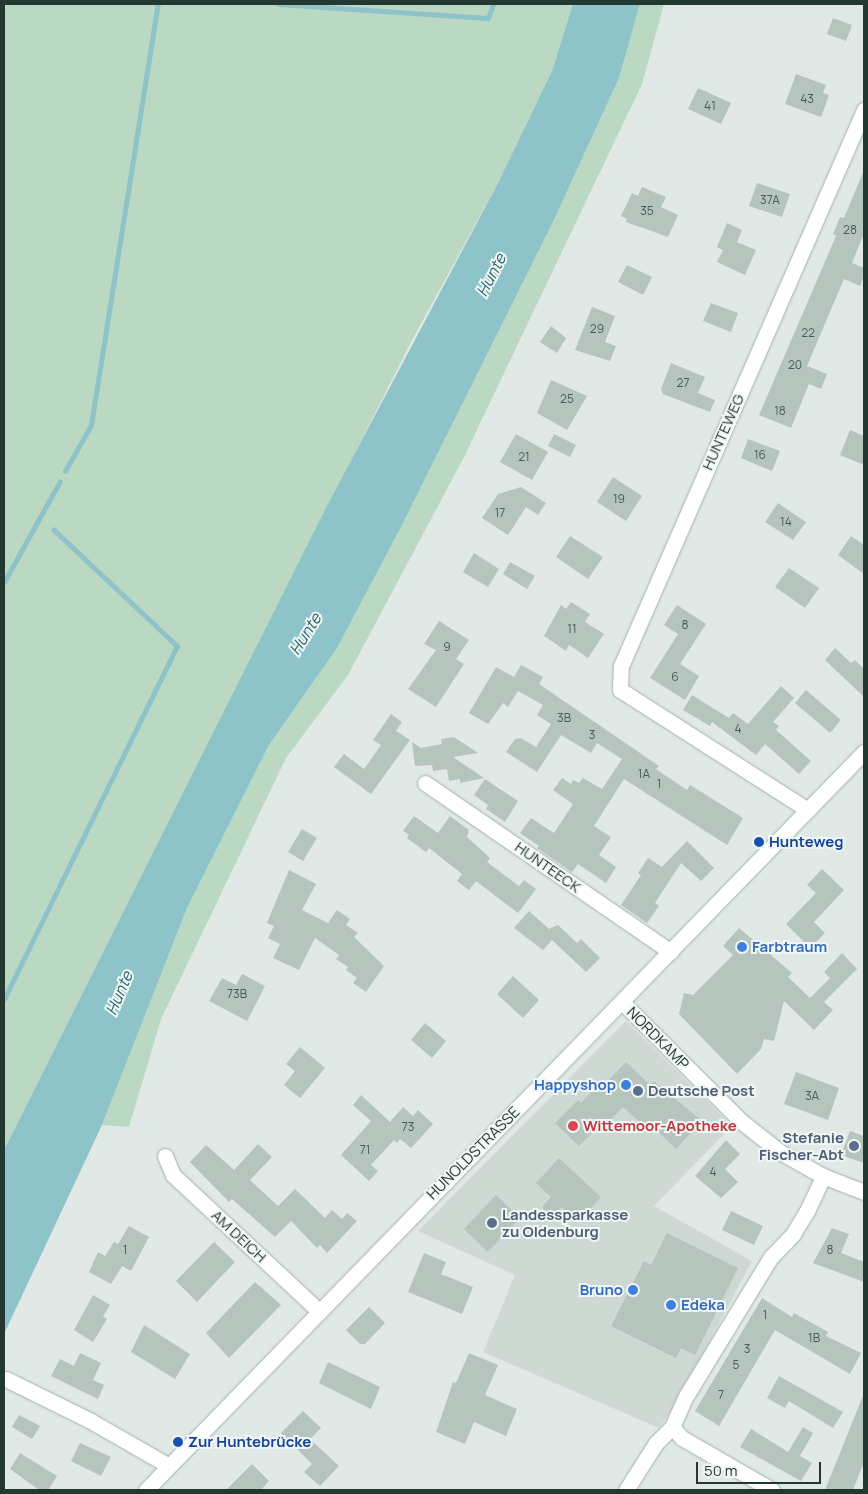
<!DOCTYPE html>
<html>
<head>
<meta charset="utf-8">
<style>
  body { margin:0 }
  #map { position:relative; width:868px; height:1494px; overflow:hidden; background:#e0e9e5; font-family:Manrope,sans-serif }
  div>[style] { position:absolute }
  .built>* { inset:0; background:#cfd9d4 }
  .green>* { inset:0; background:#bbd8c2 }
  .water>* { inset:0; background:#8ec3c9 }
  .stream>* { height:5px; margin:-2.5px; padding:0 2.5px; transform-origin:2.5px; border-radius:2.5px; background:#8ec3c9 }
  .building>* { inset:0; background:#b6c4be }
  .roads { filter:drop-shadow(0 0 1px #a4b0ab) drop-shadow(0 0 1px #a4b0ab) }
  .minor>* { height:15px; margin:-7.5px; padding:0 7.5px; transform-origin:7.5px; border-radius:7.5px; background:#fff }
  .tertiary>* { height:15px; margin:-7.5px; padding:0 7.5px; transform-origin:7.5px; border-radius:7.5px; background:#fff }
  .dots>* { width:14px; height:14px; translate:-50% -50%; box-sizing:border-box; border:2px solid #f0f6f3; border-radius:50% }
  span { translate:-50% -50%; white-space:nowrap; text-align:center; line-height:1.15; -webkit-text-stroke:4px #f0f6f3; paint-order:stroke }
  .number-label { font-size:12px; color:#485b54 }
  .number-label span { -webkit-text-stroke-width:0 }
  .street-label { font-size:15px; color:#233831 }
  .transit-label { font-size:15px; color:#164399; font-weight:700 }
  .left { translate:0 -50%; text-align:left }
  .shop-label { font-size:15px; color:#366cbe; font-weight:700 }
  .right { translate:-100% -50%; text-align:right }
  .service-label { font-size:15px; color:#4e5e75; font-weight:700 }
  .health-label { font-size:15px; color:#be3a42; font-weight:700 }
  .water-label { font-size:16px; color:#24646d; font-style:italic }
  .frame { position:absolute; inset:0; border:5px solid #233831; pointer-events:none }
  .scale { position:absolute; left:696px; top:1462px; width:125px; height:22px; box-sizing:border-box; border:2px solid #233831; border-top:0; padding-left:6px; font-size:15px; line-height:18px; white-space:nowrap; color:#233831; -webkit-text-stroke:4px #f0f6f3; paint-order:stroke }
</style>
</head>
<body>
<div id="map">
  <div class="built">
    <i style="clip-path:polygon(626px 1021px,732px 1126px,654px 1206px,752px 1261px,680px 1398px,659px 1428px,483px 1352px,515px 1275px,418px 1231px)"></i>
  </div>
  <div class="green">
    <i style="clip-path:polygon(4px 4px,573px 4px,552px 71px,498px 183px,412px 340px,4px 1150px)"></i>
    <i style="clip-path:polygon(640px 4px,664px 4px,642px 84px,464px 457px,348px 675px,286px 758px,161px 1019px,129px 1127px,102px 1125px,187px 908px,269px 745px,337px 648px,400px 529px,553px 222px,619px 78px)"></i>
  </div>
  <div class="water">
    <i style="clip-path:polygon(573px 4px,640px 4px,619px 78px,553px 222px,400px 529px,337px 648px,269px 745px,187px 908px,102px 1125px,4px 1334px,4px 1150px,327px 506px,498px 183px,552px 71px)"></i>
  </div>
  <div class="stream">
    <i style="left:278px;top:4px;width:210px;rotate:3.8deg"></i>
    <i style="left:488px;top:18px;width:15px;rotate:-70deg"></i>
    <i style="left:65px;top:471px;width:53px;rotate:-60.5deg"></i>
    <i style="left:91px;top:425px;width:426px;rotate:-81deg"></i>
    <i style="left:4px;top:582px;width:115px;rotate:-61deg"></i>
    <i style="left:4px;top:999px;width:393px;rotate:-63.9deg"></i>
    <i style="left:177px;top:646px;width:170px;rotate:-136.7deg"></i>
  </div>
  <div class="building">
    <i style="clip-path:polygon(833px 18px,852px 25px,846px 41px,827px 34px)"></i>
    <i style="clip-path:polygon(796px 74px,826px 85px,823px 93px,829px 95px,821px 117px,785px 104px)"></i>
    <i style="clip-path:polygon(698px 88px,731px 103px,721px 124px,688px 109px)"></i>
    <i style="clip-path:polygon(864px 170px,864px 233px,852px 263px,864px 268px,864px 276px,860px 286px,844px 279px,807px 366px,827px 374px,821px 389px,809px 384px,791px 428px,759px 415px,836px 236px,833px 234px,840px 217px,844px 218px)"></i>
    <i style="clip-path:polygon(757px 183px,790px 194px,782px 217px,749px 206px)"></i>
    <i style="clip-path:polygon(642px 187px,666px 197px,661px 207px,678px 215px,668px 237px,626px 222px,627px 219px,621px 216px,632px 193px,638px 196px)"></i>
    <i style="clip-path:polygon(727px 223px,742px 230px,737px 242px,756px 250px,745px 275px,717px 262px,723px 250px,717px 247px)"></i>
    <i style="clip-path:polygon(627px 265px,652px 277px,643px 295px,618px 282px)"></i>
    <i style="clip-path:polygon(711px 303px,738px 313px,731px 332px,703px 321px)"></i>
    <i style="clip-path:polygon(592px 307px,615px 316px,605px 342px,616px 346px,610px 361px,575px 350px)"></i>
    <i style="clip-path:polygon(551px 326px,566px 338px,557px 353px,540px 342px)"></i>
    <i style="clip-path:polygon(671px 363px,705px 377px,698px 393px,715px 400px,710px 412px,663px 394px,661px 389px)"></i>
    <i style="clip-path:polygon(551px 380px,587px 396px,567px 430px,537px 413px)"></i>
    <i style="clip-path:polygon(850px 430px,864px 436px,864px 465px,840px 455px)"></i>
    <i style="clip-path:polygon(516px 434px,548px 452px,532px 480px,500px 462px)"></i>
    <i style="clip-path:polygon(554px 434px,576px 445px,570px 457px,548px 446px)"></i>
    <i style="clip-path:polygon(748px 439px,780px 451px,772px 471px,741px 458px)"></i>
    <i style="clip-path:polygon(613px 477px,642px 496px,626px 521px,597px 502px)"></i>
    <i style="clip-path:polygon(521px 487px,546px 503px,538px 515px,526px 507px,508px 535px,482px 518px,498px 494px)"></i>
    <i style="clip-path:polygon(778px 503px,806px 522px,793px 540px,765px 522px)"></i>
    <i style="clip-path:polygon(570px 536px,603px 557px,588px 579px,556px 557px)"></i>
    <i style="clip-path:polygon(851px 536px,864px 545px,864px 574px,838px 555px)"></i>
    <i style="clip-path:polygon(474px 553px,499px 569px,488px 587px,463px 572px)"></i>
    <i style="clip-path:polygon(510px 562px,535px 576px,527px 589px,503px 574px)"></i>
    <i style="clip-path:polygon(789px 568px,819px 588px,805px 608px,775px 587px)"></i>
    <i style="clip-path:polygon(571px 602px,590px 614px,585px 622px,604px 634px,588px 658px,569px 645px,566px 651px,544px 636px,561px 605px,566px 609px)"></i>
    <i style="clip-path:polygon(677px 605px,706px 624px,680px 664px,699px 676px,685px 700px,650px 678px,678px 634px,664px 625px)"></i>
    <i style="clip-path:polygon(439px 621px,469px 640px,456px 659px,464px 664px,436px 707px,408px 689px,436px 650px,424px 644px)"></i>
    <i style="clip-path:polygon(835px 648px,851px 663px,855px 660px,864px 669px,864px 697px,825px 660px)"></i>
    <i style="clip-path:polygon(521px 665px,543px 677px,539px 684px,659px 766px,656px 769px,687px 790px,690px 785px,743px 818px,727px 845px,624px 779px,594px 826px,611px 837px,599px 855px,616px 867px,606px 883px,578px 864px,572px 872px,537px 848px,539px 846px,520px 833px,531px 818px,554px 833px,573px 804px,553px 790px,562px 778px,571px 784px,573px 780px,579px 783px,583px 778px,602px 789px,622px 759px,597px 743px,591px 753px,561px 735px,537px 772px,506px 752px,515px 739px,521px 738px,536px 747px,551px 724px,537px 715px,543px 705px,518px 691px,508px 707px,503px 703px,488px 724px,469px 713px,496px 667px,514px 677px)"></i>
    <i style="clip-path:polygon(781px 686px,794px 698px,773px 722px,779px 726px,776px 730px,811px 761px,799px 774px,765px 744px,756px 755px,712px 722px,710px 726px,683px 710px,692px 695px,729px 718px,733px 713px,748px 724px)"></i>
    <i style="clip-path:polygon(806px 690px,841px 720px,830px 733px,795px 703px)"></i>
    <i style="clip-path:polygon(391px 714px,402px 722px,396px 731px,410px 740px,371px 794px,334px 767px,344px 754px,364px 769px,381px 745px,373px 740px)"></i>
    <i style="clip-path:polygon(454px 737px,478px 753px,453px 757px,484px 778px,460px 783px,460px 779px,449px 781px,447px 769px,433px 771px,432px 765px,415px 766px,412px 742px,421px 748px,442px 744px,441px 739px)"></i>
    <i style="clip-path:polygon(485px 779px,518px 801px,505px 822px,486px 809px,488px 805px,474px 795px)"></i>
    <i style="clip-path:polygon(414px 816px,438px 833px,450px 816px,469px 830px,467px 837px,490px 858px,487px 862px,519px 886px,524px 880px,536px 889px,518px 913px,476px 881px,469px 890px,457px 881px,462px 874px,429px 848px,426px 852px,407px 838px,409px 835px,403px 831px)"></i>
    <i style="clip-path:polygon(302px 829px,317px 838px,303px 861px,288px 852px)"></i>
    <i style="clip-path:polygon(687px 841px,714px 868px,701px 881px,681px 863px,655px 903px,659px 906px,647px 923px,621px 905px,641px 875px,638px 873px,648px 858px,662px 867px)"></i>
    <i style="clip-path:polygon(822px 869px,844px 890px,814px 922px,825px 933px,810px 948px,786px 924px,816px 893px,807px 885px)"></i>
    <i style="clip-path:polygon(289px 870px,316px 884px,302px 910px,328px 923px,337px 910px,350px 919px,346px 925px,358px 933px,354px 937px,384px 966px,366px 992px,353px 983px,357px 978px,346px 970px,348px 967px,336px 959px,339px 955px,315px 938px,299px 970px,273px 958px,280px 944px,268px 938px,274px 926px,267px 923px)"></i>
    <i style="clip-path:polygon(529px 911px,549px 929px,558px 925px,577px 943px,581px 939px,600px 958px,586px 972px,552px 940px,543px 950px,514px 928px)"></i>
    <i style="clip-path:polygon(739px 928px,792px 973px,788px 977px,810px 998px,830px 978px,824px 972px,842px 953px,857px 969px,824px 1002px,833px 1010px,814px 1030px,784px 1001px,774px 1041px,764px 1039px,761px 1049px,737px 1074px,679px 1014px,684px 993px,693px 995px,733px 955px,723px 946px)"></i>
    <i style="clip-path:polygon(242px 974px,265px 986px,247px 1021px,209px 1001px,222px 978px,236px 985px)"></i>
    <i style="clip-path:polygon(513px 976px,539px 1000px,523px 1018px,497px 994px)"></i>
    <i style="clip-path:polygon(425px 1023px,446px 1041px,432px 1058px,411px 1040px)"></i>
    <i style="clip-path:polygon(300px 1047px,325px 1068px,300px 1098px,284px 1085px,295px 1071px,286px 1064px)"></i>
    <i style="clip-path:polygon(626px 1062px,650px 1085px,654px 1081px,702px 1121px,676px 1149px,651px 1125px,647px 1129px,623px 1107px,601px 1130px,598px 1127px,579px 1146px,555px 1123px,578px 1100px,581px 1103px,601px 1081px,605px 1084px)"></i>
    <i style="clip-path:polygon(796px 1072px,839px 1088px,828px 1120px,784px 1104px)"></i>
    <i style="clip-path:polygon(361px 1095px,390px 1122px,403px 1107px,413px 1116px,418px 1110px,433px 1124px,411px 1148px,400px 1139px,397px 1143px,394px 1140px,371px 1165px,378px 1171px,369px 1181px,341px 1155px,371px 1121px,353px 1105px)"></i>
    <i style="clip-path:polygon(850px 1131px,864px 1136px,864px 1163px,841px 1155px)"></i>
    <i style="clip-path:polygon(726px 1140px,740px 1154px,725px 1169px,738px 1182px,721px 1198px,695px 1176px)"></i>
    <i style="clip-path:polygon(258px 1144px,272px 1157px,250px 1180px,278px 1206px,295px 1189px,325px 1218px,332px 1210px,342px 1219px,347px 1213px,357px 1221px,327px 1253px,320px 1245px,317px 1248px,291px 1221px,275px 1237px,232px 1199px,229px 1202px,190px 1162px,206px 1145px,234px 1170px)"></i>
    <i style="clip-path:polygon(559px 1158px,601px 1197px,578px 1222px,561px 1207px,552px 1217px,542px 1207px,551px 1197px,536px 1183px)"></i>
    <i style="clip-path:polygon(496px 1195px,520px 1218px,488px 1252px,464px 1229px)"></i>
    <i style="clip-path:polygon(731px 1211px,763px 1226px,754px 1245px,722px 1230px)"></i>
    <i style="clip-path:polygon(129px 1226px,149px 1237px,131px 1271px,122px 1266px,111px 1284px,89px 1272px,98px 1252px,105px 1256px,114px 1242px,118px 1244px)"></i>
    <i style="clip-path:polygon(832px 1228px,849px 1234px,841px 1253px,864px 1262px,864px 1282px,813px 1263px)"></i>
    <i style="clip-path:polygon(667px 1233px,738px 1268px,695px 1355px,681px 1348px,676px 1358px,611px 1326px,644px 1261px,651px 1265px)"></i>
    <i style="clip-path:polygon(214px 1242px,235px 1262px,197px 1302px,176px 1281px)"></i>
    <i style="clip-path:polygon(424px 1253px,446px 1262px,441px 1274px,473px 1287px,462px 1314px,408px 1292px)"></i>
    <i style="clip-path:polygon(255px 1282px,281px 1305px,229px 1358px,206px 1333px)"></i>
    <i style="clip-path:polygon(93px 1295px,110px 1305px,103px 1316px,107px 1319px,93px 1342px,74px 1330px)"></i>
    <i style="clip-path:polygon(762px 1298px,792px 1317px,794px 1313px,828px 1332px,826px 1336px,861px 1353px,850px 1374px,775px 1330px,719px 1426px,695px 1411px)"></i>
    <i style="clip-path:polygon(369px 1307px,385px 1323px,365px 1344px,360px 1344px,346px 1330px)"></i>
    <i style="clip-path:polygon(144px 1325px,190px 1354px,175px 1379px,131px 1352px)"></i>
    <i style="clip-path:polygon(80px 1353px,101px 1363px,93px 1380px,104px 1385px,98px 1399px,51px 1376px,60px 1359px,74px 1366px)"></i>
    <i style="clip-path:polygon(469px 1353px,498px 1365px,485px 1395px,517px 1409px,506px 1436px,474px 1422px,465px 1444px,436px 1432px,453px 1382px,456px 1383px)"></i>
    <i style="clip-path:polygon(328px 1362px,380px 1387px,371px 1409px,319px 1383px)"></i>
    <i style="clip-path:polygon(779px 1376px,843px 1412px,833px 1428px,789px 1401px,785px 1408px,767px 1398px)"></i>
    <i style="clip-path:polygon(864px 1393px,864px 1462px,853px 1490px,825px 1490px)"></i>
    <i style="clip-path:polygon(303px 1411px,321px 1428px,310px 1439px,339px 1466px,320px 1486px,304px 1472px,312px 1464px,281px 1433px)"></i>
    <i style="clip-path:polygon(19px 1415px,40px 1426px,32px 1439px,12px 1427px)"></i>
    <i style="clip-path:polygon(803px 1427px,813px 1433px,800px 1456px,812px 1463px,801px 1481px,740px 1447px,751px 1429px,788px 1452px)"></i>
    <i style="clip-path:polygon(80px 1443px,111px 1457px,101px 1476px,71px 1461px)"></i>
    <i style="clip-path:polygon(20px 1453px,57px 1476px,48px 1490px,39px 1490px,10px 1469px)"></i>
    <i style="clip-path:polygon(252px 1464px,269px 1481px,261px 1490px,226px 1490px)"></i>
  </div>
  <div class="roads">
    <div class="minor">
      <i style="left:425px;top:783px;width:298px;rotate:34.5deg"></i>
      <i style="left:808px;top:810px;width:223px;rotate:-147.4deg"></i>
      <i style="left:620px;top:690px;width:24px;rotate:-88deg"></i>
      <i style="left:621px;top:666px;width:607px;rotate:-66.39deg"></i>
      <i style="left:622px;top:1002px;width:170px;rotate:45deg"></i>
      <i style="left:742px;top:1122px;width:48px;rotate:38.3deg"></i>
      <i style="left:780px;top:1152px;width:49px;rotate:29.2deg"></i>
      <i style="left:823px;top:1176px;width:44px;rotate:21.3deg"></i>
      <i style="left:165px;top:1156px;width:21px;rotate:67deg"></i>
      <i style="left:173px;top:1175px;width:198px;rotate:43deg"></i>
      <i style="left:6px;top:1379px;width:93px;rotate:26.3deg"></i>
      <i style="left:89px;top:1420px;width:92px;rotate:29.9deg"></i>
      <i style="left:626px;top:1490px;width:56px;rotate:-57.4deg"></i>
      <i style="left:656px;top:1443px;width:23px;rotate:-45deg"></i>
      <i style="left:772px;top:1490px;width:104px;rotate:-150deg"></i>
      <i style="left:682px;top:1438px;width:15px;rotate:-132deg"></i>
      <i style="left:672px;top:1427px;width:34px;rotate:-66deg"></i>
      <i style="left:686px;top:1396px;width:163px;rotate:-58.6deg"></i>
      <i style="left:771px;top:1257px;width:32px;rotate:-46deg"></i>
      <i style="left:793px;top:1234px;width:27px;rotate:-59deg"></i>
      <i style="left:807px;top:1211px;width:38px;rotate:-65deg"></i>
    </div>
    <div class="tertiary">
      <i style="left:146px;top:1490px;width:1030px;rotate:-45.79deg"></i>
    </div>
  </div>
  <div class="dots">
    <i style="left:759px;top:842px;background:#1a4fb4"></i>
    <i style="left:742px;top:947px;background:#3f7fe0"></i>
    <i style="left:626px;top:1085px;background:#3f7fe0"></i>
    <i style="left:638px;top:1091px;background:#5c6f8a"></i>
    <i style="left:573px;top:1126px;background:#e0444e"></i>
    <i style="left:854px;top:1146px;background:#5c6f8a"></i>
    <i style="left:492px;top:1223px;background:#5c6f8a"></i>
    <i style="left:633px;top:1290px;background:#3f7fe0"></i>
    <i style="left:671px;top:1305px;background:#3f7fe0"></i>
    <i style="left:178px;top:1442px;background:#1a4fb4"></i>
  </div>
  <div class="number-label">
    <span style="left:807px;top:99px">43</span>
    <span style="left:710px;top:106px">41</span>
    <span style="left:770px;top:200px">37A</span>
    <span style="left:647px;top:211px">35</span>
    <span style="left:850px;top:230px">28</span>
    <span style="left:597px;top:329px">29</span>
    <span style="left:808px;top:333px">22</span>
    <span style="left:795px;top:365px">20</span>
    <span style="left:683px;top:383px">27</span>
    <span style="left:567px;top:399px">25</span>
    <span style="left:780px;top:411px">18</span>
    <span style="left:760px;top:455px">16</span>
    <span style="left:524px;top:457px">21</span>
    <span style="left:619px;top:499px">19</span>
    <span style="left:500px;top:513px">17</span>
    <span style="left:786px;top:522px">14</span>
    <span style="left:685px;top:625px">8</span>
    <span style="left:572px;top:629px">11</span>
    <span style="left:447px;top:647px">9</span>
    <span style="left:675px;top:677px">6</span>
    <span style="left:564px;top:718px">3B</span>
    <span style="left:738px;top:729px">4</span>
    <span style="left:592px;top:735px">3</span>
    <span style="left:644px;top:774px">1A</span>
    <span style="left:659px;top:784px">1</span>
    <span style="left:237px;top:994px">73B</span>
    <span style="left:812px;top:1096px">3A</span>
    <span style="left:408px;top:1127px">73</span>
    <span style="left:365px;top:1150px">71</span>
    <span style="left:713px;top:1172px">4</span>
    <span style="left:125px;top:1250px">1</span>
    <span style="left:830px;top:1250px">8</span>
    <span style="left:765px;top:1315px">1</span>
    <span style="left:814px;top:1338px">1B</span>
    <span style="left:747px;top:1349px">3</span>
    <span style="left:736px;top:1365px">5</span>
    <span style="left:721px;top:1395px">7</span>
  </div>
  <div class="street-label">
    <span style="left:723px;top:432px;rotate:-66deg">HUNTEWEG</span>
    <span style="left:548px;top:867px;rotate:35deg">HUNTEECK</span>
    <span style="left:658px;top:1038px;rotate:45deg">NORDKAMP</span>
    <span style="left:473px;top:1153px;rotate:-45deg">HUNOLDSTRASSE</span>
    <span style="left:239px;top:1236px;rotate:43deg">AM DEICH</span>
  </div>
  <div class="transit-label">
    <span class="left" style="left:769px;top:842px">Hunteweg</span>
    <span class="left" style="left:188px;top:1442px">Zur Huntebrücke</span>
  </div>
  <div class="shop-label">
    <span class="left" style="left:752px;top:947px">Farbtraum</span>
    <span class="right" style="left:616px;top:1085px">Happyshop</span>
    <span class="right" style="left:623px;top:1290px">Bruno</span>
    <span class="left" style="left:681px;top:1305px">Edeka</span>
  </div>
  <div class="service-label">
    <span class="left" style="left:648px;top:1091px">Deutsche Post</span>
    <span class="right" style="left:844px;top:1146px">Stefanie<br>Fischer-Abt</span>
    <span class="left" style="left:502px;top:1223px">Landessparkasse<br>zu Oldenburg</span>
  </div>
  <div class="health-label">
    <span class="left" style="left:583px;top:1126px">Wittemoor-Apotheke</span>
  </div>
  <div class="water-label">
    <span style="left:491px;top:275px;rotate:-63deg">Hunte</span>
    <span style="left:305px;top:634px;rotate:-58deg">Hunte</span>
    <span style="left:119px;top:993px;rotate:-67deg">Hunte</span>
  </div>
  <div class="frame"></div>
  <div class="scale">50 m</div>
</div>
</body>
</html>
